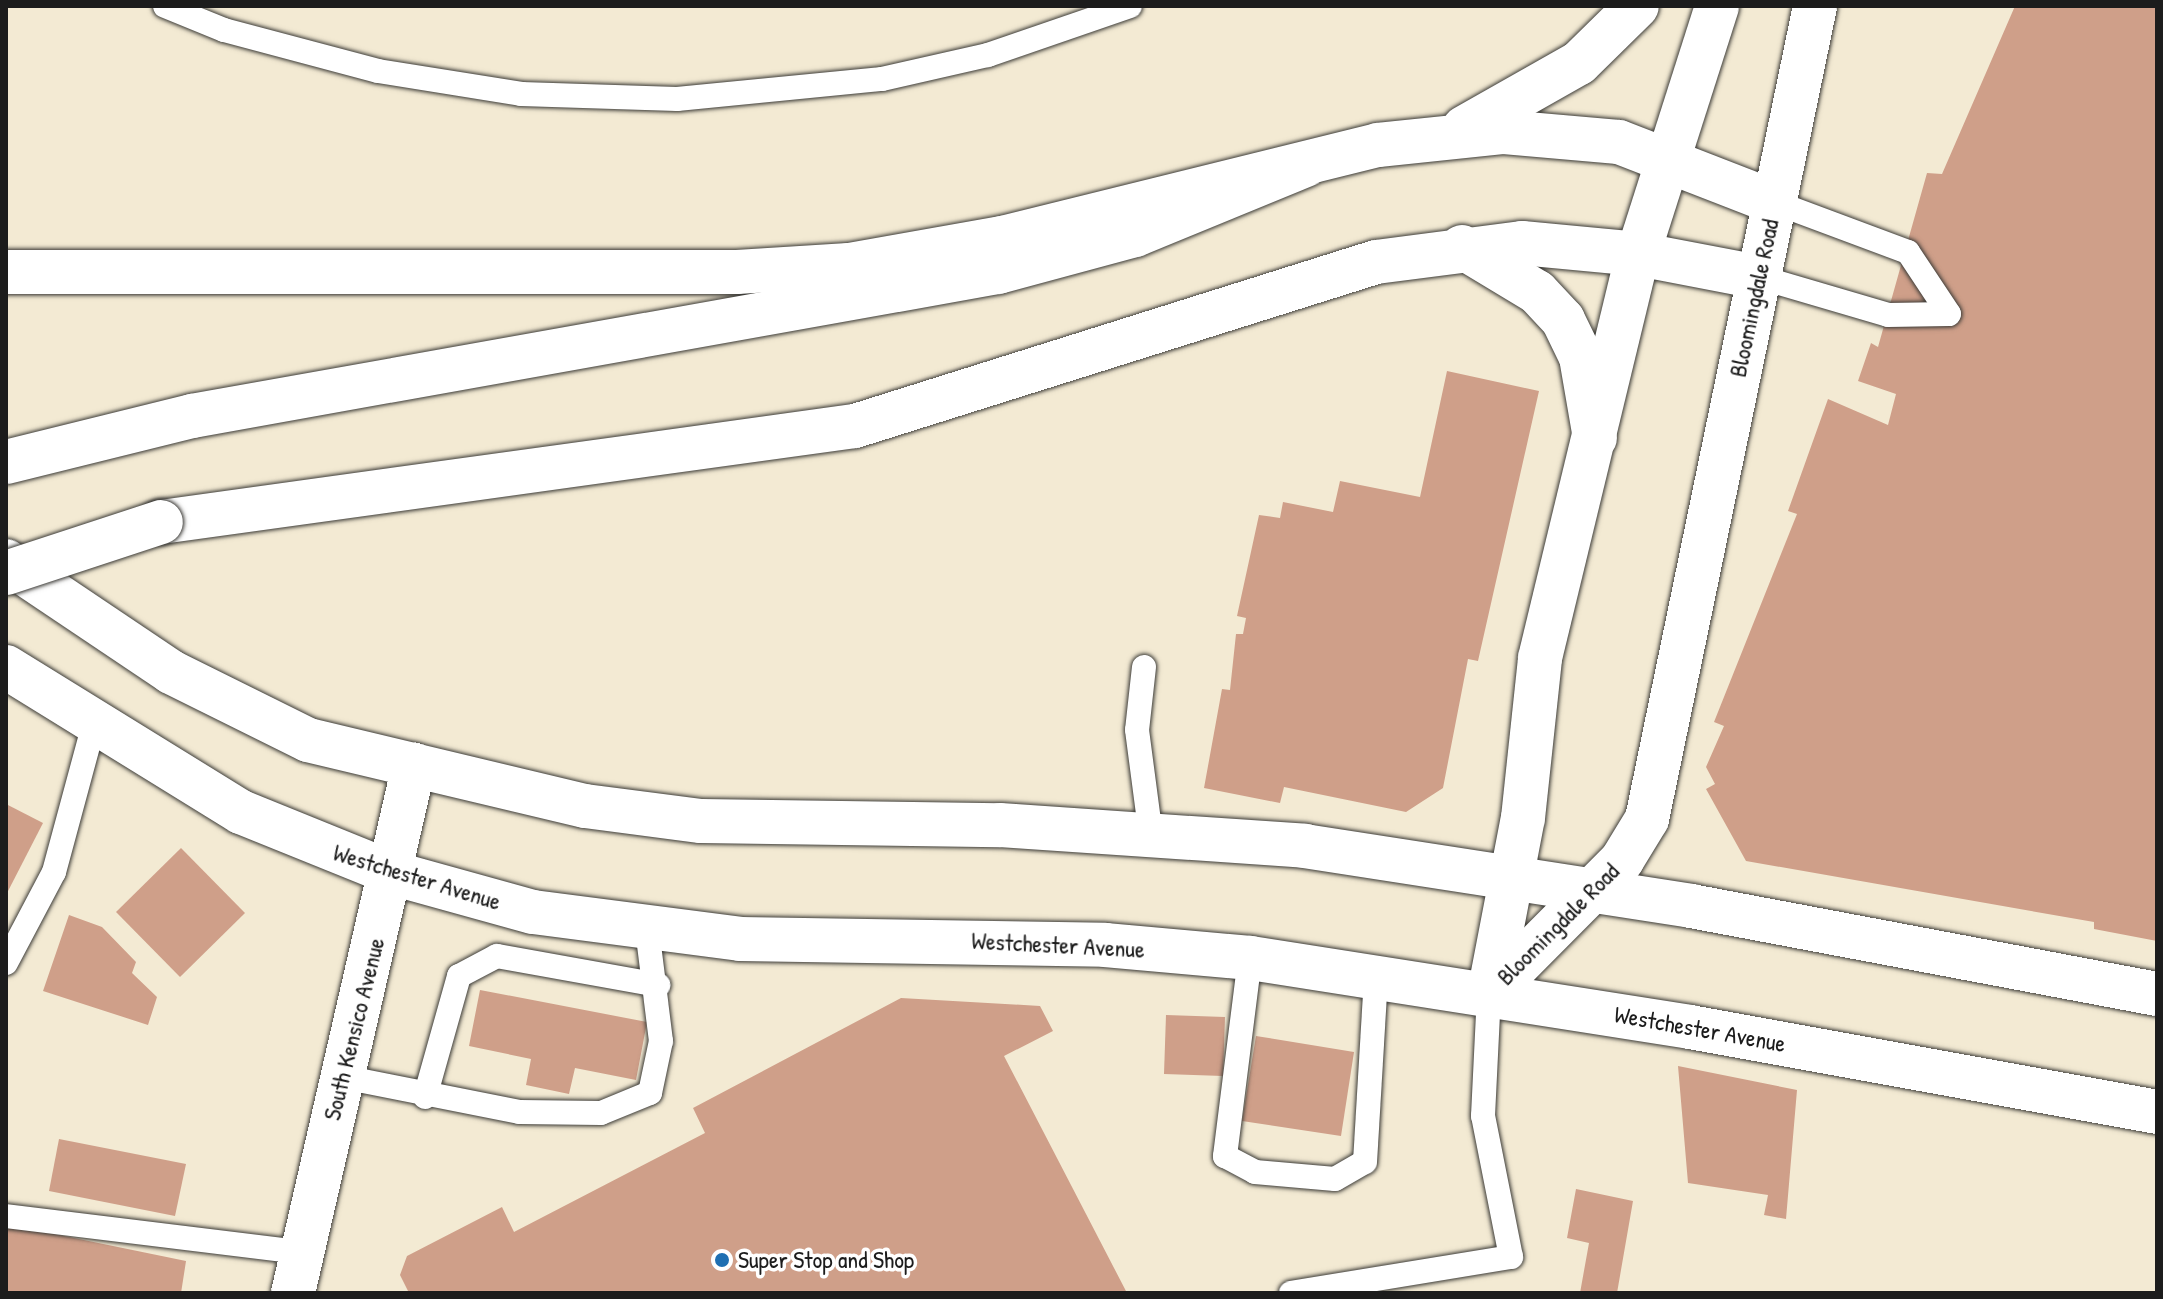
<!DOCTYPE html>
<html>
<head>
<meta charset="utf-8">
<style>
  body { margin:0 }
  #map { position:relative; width:2163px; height:1299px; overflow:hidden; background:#f3ead3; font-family:"Patrick Hand",sans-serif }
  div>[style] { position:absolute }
  .building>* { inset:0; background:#cf9f89 }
  .roads { filter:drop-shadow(0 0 2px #3c3b37) drop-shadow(0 0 2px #3c3b37) }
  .lane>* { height:24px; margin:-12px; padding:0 12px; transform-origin:12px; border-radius:12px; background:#fff }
  .secondary>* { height:44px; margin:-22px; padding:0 22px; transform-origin:22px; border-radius:22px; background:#fff }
  .primary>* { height:44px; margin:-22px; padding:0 22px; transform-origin:22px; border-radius:22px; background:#fff }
  .highway>* { height:44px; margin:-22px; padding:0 22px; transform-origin:22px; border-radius:22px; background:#fff }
  .bridges { filter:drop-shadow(0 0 2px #3c3b37) drop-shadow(0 0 2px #3c3b37) }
  .highway-bridge>* { height:44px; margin:-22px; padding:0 22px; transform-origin:22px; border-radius:22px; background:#fff }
  .dots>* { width:22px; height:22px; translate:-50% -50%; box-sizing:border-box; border:4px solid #fff; border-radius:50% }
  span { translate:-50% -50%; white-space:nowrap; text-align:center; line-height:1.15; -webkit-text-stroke:7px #fff; paint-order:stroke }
  .street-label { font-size:24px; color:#1c1c1c }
  .poi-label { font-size:24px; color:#1c1c1c }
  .left { translate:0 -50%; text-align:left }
  .frame { position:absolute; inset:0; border:8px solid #1c1c1c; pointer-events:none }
</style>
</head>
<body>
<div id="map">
  <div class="building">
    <i style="clip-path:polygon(2015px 6px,2157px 6px,2157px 941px,2094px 929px,2094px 922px,1746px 861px,1706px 789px,1715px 784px,1706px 767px,1724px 726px,1714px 722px,1797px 514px,1788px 511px,1828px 399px,1888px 425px,1896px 394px,1858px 381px,1871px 343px,1878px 347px,1927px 173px,1942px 174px)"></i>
    <i style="clip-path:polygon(1447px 371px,1539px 391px,1478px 661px,1468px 659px,1443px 788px,1406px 812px,1284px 787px,1280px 803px,1204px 788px,1222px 689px,1230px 690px,1236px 634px,1243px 634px,1246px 618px,1237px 616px,1259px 515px,1280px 518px,1283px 502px,1333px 512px,1340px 481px,1420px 497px)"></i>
    <i style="clip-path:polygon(6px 804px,43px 823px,6px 895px)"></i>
    <i style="clip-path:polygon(181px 848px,245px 913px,180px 977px,116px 912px)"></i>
    <i style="clip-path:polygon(69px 915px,102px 927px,136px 962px,132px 973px,157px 997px,148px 1025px,43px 991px)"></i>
    <i style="clip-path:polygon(480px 990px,647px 1022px,636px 1080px,575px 1068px,569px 1094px,526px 1085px,531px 1059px,469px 1046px)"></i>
    <i style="clip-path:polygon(901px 998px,1040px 1006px,1053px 1031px,1004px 1056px,1127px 1293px,409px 1293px,400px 1275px,407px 1256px,502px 1207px,514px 1232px,705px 1133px,693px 1108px)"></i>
    <i style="clip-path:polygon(1166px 1015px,1225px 1017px,1223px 1076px,1164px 1074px)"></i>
    <i style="clip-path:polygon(1256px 1036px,1354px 1052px,1341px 1136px,1242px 1121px)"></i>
    <i style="clip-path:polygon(1678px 1066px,1797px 1090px,1786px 1219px,1764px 1215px,1768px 1195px,1688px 1183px)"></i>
    <i style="clip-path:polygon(59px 1139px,186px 1164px,175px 1216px,49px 1191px)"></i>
    <i style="clip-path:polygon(1576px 1189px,1633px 1201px,1617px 1293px,1580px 1293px,1589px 1243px,1567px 1238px)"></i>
    <i style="clip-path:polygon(6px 1224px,186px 1261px,181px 1293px,6px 1293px)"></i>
  </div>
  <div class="roads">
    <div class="lane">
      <i style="left:165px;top:6px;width:64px;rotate:22.1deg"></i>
      <i style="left:224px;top:30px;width:159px;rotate:14.9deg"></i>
      <i style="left:378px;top:71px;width:145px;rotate:9.1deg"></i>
      <i style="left:521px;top:94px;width:156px;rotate:1.8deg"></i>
      <i style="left:677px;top:99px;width:206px;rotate:-5.6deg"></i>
      <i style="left:882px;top:79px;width:109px;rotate:-12.8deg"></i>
      <i style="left:988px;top:55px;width:150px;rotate:-19deg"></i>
      <i style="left:1774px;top:202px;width:143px;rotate:20.5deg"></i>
      <i style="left:1908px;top:252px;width:74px;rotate:56.5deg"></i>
      <i style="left:1759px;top:277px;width:134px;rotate:16.4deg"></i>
      <i style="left:1888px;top:315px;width:61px;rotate:-0.9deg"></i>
      <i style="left:1144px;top:667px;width:63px;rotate:96.3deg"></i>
      <i style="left:1137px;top:730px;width:108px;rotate:82.5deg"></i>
      <i style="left:1250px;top:958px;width:200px;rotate:97.2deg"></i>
      <i style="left:1225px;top:1156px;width:34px;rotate:28deg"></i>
      <i style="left:1255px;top:1172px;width:80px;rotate:5deg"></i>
      <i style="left:1335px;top:1179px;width:34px;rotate:-30deg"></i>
      <i style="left:1365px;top:1162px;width:186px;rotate:-86.6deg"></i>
      <i style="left:6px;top:963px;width:103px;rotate:-62.2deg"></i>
      <i style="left:54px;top:872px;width:153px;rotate:-74.9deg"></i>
      <i style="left:343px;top:1077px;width:180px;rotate:11.2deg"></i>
      <i style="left:520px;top:1112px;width:81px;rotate:0.7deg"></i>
      <i style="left:601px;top:1113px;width:53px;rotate:-22.2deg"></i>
      <i style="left:650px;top:1093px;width:53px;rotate:-78.1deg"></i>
      <i style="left:661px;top:1041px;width:113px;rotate:-97.1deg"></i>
      <i style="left:425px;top:1097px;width:126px;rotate:-74.3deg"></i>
      <i style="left:459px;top:976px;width:43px;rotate:-27.8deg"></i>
      <i style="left:497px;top:956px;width:164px;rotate:10.2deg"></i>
      <i style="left:6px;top:1216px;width:297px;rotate:7deg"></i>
      <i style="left:1291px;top:1293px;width:223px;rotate:-9.3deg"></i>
      <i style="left:1511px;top:1257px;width:144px;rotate:-101.2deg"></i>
      <i style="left:1483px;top:1116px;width:122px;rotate:-87.2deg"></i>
    </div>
    <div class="secondary">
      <i style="left:293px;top:1293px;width:542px;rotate:-77.09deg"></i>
    </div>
    <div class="primary">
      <i style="left:1464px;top:128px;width:132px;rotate:-29.5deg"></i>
      <i style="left:1579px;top:63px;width:81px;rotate:-44.5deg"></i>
      <i style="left:1638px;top:254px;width:123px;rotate:10.8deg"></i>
      <i style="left:6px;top:272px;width:731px"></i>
      <i style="left:737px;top:272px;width:112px;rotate:-3.6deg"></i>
      <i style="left:849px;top:265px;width:155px;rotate:-10deg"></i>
      <i style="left:1002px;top:238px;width:387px;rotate:-13.9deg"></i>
      <i style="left:1378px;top:145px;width:127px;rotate:-5.9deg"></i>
      <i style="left:1504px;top:132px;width:115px;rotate:5deg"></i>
      <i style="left:1619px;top:142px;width:166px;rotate:21.2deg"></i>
      <i style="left:6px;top:561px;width:199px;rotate:33.9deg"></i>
      <i style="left:171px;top:672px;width:153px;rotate:26.4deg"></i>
      <i style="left:308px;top:740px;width:285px;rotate:13.4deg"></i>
      <i style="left:585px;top:806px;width:117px;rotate:7.4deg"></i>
      <i style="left:701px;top:821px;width:299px;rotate:0.8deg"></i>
      <i style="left:1000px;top:825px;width:306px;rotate:3.9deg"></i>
      <i style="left:1305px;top:846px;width:391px;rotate:8.8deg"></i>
      <i style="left:1691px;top:906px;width:474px;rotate:10.7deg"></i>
      <i style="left:6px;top:667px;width:276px;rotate:31.7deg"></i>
      <i style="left:241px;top:812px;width:163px;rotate:22deg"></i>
      <i style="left:392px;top:873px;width:146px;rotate:15.5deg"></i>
      <i style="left:533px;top:912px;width:209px;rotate:7.4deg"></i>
      <i style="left:740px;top:939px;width:365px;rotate:0.9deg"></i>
      <i style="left:1105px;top:945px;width:146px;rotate:5.1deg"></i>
      <i style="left:1250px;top:958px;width:445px;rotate:8.9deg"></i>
      <i style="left:1690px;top:1027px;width:475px;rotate:10.3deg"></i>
      <i style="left:1489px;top:994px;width:189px;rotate:-45.2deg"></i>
      <i style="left:1622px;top:860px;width:48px;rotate:-58.6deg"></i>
      <i style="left:1647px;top:819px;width:830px;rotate:-78.32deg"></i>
      <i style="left:1489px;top:994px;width:179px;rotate:-79.1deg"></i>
      <i style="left:1523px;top:818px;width:161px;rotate:-83.9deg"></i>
      <i style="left:1540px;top:658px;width:416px;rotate:-76.4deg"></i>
      <i style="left:1638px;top:254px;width:260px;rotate:-72.3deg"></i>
    </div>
    <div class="highway">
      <i style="left:1462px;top:247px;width:87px;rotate:31deg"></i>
      <i style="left:1537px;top:292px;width:38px;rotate:47deg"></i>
      <i style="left:1563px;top:320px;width:41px;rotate:64.1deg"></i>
      <i style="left:1581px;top:357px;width:82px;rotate:80.2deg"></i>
      <i style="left:6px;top:462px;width:192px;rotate:-13.9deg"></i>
      <i style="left:192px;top:416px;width:819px;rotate:-10.13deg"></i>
      <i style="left:998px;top:272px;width:142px;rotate:-15.1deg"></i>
      <i style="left:1135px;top:235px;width:185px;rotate:-22.3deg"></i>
      <i style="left:161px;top:522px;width:701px;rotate:-7.88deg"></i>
      <i style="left:855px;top:426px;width:546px;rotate:-17.47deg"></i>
      <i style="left:1376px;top:262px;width:147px;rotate:-7.4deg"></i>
      <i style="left:1522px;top:243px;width:117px;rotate:5.4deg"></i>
    </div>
  </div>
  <div class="bridges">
    <div class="highway-bridge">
      <i style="left:6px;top:573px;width:163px;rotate:-18.2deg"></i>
    </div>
  </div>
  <div class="dots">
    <i style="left:722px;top:1260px;background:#1f6fb2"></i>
  </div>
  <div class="street-label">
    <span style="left:1754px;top:298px;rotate:-78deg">Bloomingdale Road</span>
    <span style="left:417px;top:877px;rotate:17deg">Westchester Avenue</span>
    <span style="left:1558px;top:924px;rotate:-45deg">Bloomingdale Road</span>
    <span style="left:1058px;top:945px;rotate:3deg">Westchester Avenue</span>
    <span style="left:354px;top:1029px;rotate:-76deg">South Kensico Avenue</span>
    <span style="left:1700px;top:1029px;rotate:10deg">Westchester Avenue</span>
  </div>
  <div class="poi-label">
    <span class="left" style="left:738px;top:1260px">Super Stop and Shop</span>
  </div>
  <div class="frame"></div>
</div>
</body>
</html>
